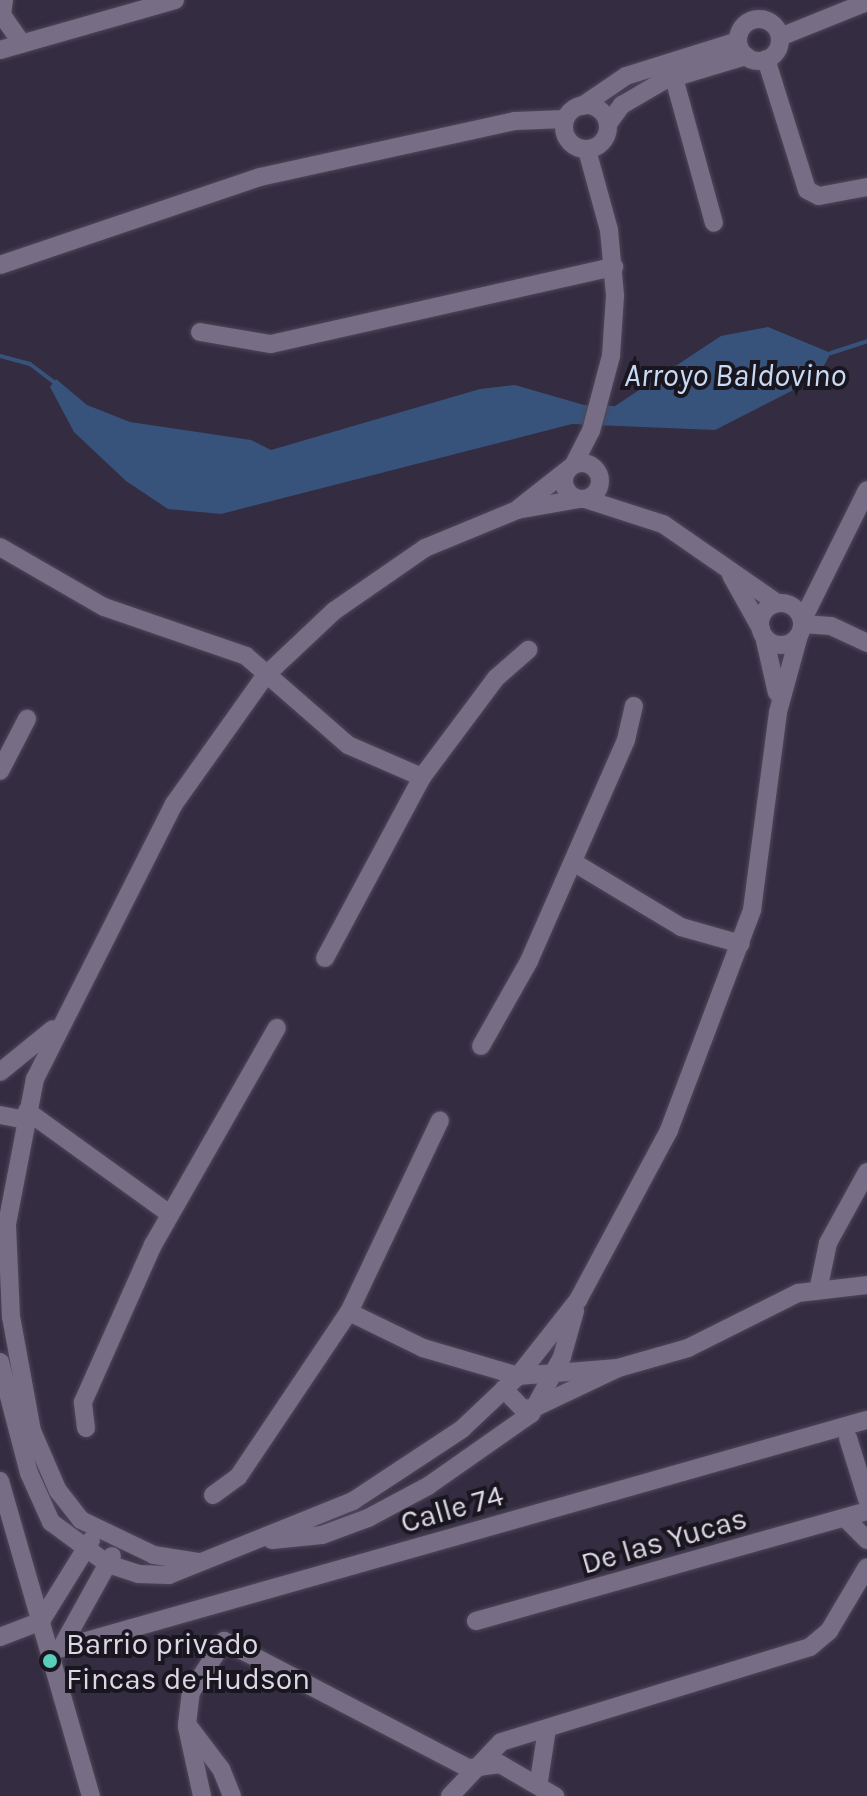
<!DOCTYPE html>
<html>
<head>
<meta charset="utf-8">
<style>
  body { margin:0 }
  #map { position:relative; width:867px; height:1796px; overflow:hidden; background:#342c41; font-family:Karla,sans-serif }
  div>[style] { position:absolute }
  .water>* { inset:0; background:#38537b }
  .stream>* { height:4px; margin:-2px; padding:0 2px; transform-origin:2px; border-radius:2px; background:#38537b }
  .roads { filter:drop-shadow(0 0 2px #4e4758) drop-shadow(0 0 2px #4e4758) }
  .minor>* { height:18px; margin:-9px; padding:0 9px; transform-origin:9px; border-radius:9px; background:#776e86 }
  .minor>.ring { margin:-9px; padding:0; box-sizing:content-box; background:none; border:18px solid #776e86; border-radius:50% }
  .dots>* { width:22px; height:22px; translate:-50% -50%; box-sizing:border-box; border:4px solid #1a1620; border-radius:50% }
  span { translate:-50% -50%; white-space:nowrap; text-align:center; line-height:1.15; -webkit-text-stroke:8px #1a1620; paint-order:stroke }
  .street-label { font-size:30px; color:#dcd7e5 }
  .poi-label { font-size:30px; color:#dcd7e5 }
  .left { translate:0 -50%; text-align:left }
  .water-label { font-size:32px; color:#c8daf4; font-style:italic }
</style>
</head>
<body>
<div id="map">
  <div class="water">
    <i style="clip-path:polygon(768px 327px,831px 353px,817px 378px,715px 430px,572px 424px,221px 514px,168px 509px,126px 481px,74px 432px,50px 387px,56px 379px,87px 405px,130px 422px,251px 440px,271px 450px,480px 389px,515px 385px,584px 405px,615px 406px,721px 336px)"></i>
  </div>
  <div class="stream">
    <i style="left:831px;top:353px;width:38px;rotate:-18deg"></i>
    <i style="left:0;top:356px;width:31px;rotate:15deg"></i>
    <i style="left:30px;top:364px;width:30px;rotate:37deg"></i>
  </div>
  <div class="roads">
    <div class="minor">
      <i style="left:4px;top:0;width:15px;rotate:98deg"></i>
      <i style="left:2px;top:15px;width:35px;rotate:55deg"></i>
      <i class="ring" style="left:738px;top:19px;width:24px;height:24px"></i>
      <i style="left:780px;top:37px;width:94px;rotate:-21.9deg"></i>
      <i style="left:0;top:50px;width:182px;rotate:-15.9deg"></i>
      <i style="left:766px;top:59px;width:137px;rotate:72.6deg"></i>
      <i style="left:807px;top:190px;width:13px;rotate:27deg"></i>
      <i style="left:819px;top:196px;width:49px;rotate:-10.6deg"></i>
      <i style="left:674px;top:78px;width:150px;rotate:74.6deg"></i>
      <i class="ring" style="left:564px;top:105px;width:26px;height:26px"></i>
      <i style="left:582px;top:106px;width:53px;rotate:-34.3deg"></i>
      <i style="left:626px;top:76px;width:117px;rotate:-17.4deg"></i>
      <i style="left:608px;top:124px;width:24px;rotate:-54deg"></i>
      <i style="left:622px;top:105px;width:48px;rotate:-30.3deg"></i>
      <i style="left:663px;top:81px;width:87px;rotate:-16.8deg"></i>
      <i style="left:0;top:265px;width:274px;rotate:-18.7deg"></i>
      <i style="left:260px;top:177px;width:261px;rotate:-12.4deg"></i>
      <i style="left:515px;top:121px;width:50px;rotate:-2.3deg"></i>
      <i style="left:200px;top:332px;width:72px;rotate:9.6deg"></i>
      <i style="left:271px;top:344px;width:352px;rotate:-12.7deg"></i>
      <i class="ring" style="left:564px;top:463px;width:18px;height:18px"></i>
      <i style="left:574px;top:464px;width:37px;rotate:-63deg"></i>
      <i style="left:591px;top:431px;width:78px;rotate:-75.1deg"></i>
      <i style="left:611px;top:356px;width:61px;rotate:-86.2deg"></i>
      <i style="left:615px;top:295px;width:65px;rotate:-95.3deg"></i>
      <i style="left:609px;top:230px;width:83px;rotate:-105.4deg"></i>
      <i style="left:585px;top:499px;width:82px;rotate:17.8deg"></i>
      <i style="left:663px;top:524px;width:139px;rotate:34.7deg"></i>
      <i style="left:519px;top:508px;width:60px;rotate:-38.2deg"></i>
      <i style="left:0;top:547px;width:120px;rotate:30deg"></i>
      <i style="left:104px;top:607px;width:150px;rotate:19deg"></i>
      <i style="left:246px;top:656px;width:135px;rotate:41.1deg"></i>
      <i style="left:348px;top:745px;width:81px;rotate:23.4deg"></i>
      <i style="left:731px;top:575px;width:62px;rotate:60.9deg"></i>
      <i class="ring" style="left:760px;top:603px;width:24px;height:24px"></i>
      <i style="left:802px;top:621px;width:146px;rotate:-63.6deg"></i>
      <i style="left:802px;top:624px;width:29px;rotate:4deg"></i>
      <i style="left:831px;top:626px;width:40px;rotate:25deg"></i>
      <i style="left:764px;top:636px;width:58px;rotate:77.2deg"></i>
      <i style="left:0;top:771px;width:59px;rotate:-62.6deg"></i>
      <i style="left:573px;top:862px;width:126px;rotate:31deg"></i>
      <i style="left:681px;top:927px;width:62px;rotate:15.8deg"></i>
      <i style="left:325px;top:958px;width:205px;rotate:-61.8deg"></i>
      <i style="left:422px;top:777px;width:124px;rotate:-53.2deg"></i>
      <i style="left:496px;top:678px;width:43px;rotate:-41.2deg"></i>
      <i style="left:481px;top:1046px;width:98px;rotate:-60.5deg"></i>
      <i style="left:529px;top:961px;width:241px;rotate:-66.3deg"></i>
      <i style="left:626px;top:740px;width:35px;rotate:-77deg"></i>
      <i style="left:0;top:1072px;width:68px;rotate:-39.1deg"></i>
      <i style="left:27px;top:1111px;width:176px;rotate:35.8deg"></i>
      <i style="left:0;top:1115px;width:25px;rotate:11deg"></i>
      <i style="left:819px;top:1286px;width:44px;rotate:-78.2deg"></i>
      <i style="left:828px;top:1243px;width:81px;rotate:-61.2deg"></i>
      <i style="left:349px;top:1312px;width:82px;rotate:25.9deg"></i>
      <i style="left:423px;top:1348px;width:99px;rotate:16.4deg"></i>
      <i style="left:518px;top:1376px;width:100px;rotate:-4.6deg"></i>
      <i style="left:618px;top:1368px;width:91px;rotate:154.6deg"></i>
      <i style="left:536px;top:1407px;width:13px;rotate:171deg"></i>
      <i style="left:523px;top:1409px;width:28px;rotate:-134deg"></i>
      <i style="left:0;top:1362px;width:115px;rotate:75.4deg"></i>
      <i style="left:29px;top:1473px;width:54px;rotate:65.8deg"></i>
      <i style="left:51px;top:1522px;width:71px;rotate:36.4deg"></i>
      <i style="left:108px;top:1564px;width:32px;rotate:18deg"></i>
      <i style="left:138px;top:1574px;width:31px;rotate:2deg"></i>
      <i style="left:169px;top:1575px;width:198px;rotate:-21.9deg"></i>
      <i style="left:353px;top:1501px;width:131px;rotate:-33.4deg"></i>
      <i style="left:462px;top:1429px;width:77px;rotate:-43.4deg"></i>
      <i style="left:518px;top:1376px;width:97px;rotate:-51.7deg"></i>
      <i style="left:578px;top:1300px;width:193px;rotate:-61.8deg"></i>
      <i style="left:669px;top:1130px;width:235px;rotate:-69.3deg"></i>
      <i style="left:752px;top:910px;width:200px;rotate:-82.5deg"></i>
      <i style="left:778px;top:712px;width:80px;rotate:-74.7deg"></i>
      <i style="left:618px;top:1368px;width:73px;rotate:-15.9deg"></i>
      <i style="left:688px;top:1348px;width:123px;rotate:-26.6deg"></i>
      <i style="left:798px;top:1293px;width:69px;rotate:-6.6deg"></i>
      <i style="left:86px;top:1428px;width:26px;rotate:-97deg"></i>
      <i style="left:83px;top:1402px;width:172px;rotate:-66deg"></i>
      <i style="left:153px;top:1245px;width:250px;rotate:-60.3deg"></i>
      <i style="left:848px;top:1438px;width:64px;rotate:72.7deg"></i>
      <i style="left:0;top:1481px;width:328px;rotate:73.9deg"></i>
      <i style="left:213px;top:1495px;width:31px;rotate:-36deg"></i>
      <i style="left:238px;top:1477px;width:199px;rotate:-56.1deg"></i>
      <i style="left:349px;top:1312px;width:212px;rotate:-64.6deg"></i>
      <i style="left:845px;top:1518px;width:31px;rotate:45deg"></i>
      <i style="left:272px;top:1540px;width:50px;rotate:-5.7deg"></i>
      <i style="left:322px;top:1535px;width:49px;rotate:-20.3deg"></i>
      <i style="left:368px;top:1518px;width:68px;rotate:-28.1deg"></i>
      <i style="left:428px;top:1486px;width:126px;rotate:-35deg"></i>
      <i style="left:531px;top:1414px;width:65px;rotate:-61.5deg"></i>
      <i style="left:562px;top:1357px;width:48px;rotate:-74.2deg"></i>
      <i style="left:198px;top:1562px;width:45px;rotate:-171deg"></i>
      <i style="left:154px;top:1555px;width:81px;rotate:-154.4deg"></i>
      <i style="left:81px;top:1520px;width:37px;rotate:-128deg"></i>
      <i style="left:58px;top:1491px;width:65px;rotate:-113.4deg"></i>
      <i style="left:32px;top:1431px;width:116px;rotate:-100.4deg"></i>
      <i style="left:11px;top:1317px;width:93px;rotate:-92.5deg"></i>
      <i style="left:7px;top:1224px;width:148px;rotate:-79.1deg"></i>
      <i style="left:35px;top:1079px;width:308px;rotate:-63.2deg"></i>
      <i style="left:174px;top:804px;width:157px;rotate:-54.6deg"></i>
      <i style="left:265px;top:676px;width:95px;rotate:-43.3deg"></i>
      <i style="left:334px;top:611px;width:111px;rotate:-34.7deg"></i>
      <i style="left:425px;top:548px;width:100px;rotate:-22.4deg"></i>
      <i style="left:517px;top:510px;width:62px;rotate:-10.2deg"></i>
      <i style="left:476px;top:1621px;width:406px;rotate:-15.7deg"></i>
      <i style="left:0;top:1637px;width:44px;rotate:-21.3deg"></i>
      <i style="left:41px;top:1621px;width:95px;rotate:-58.3deg"></i>
      <i style="left:61px;top:1648px;width:105px;rotate:-61deg"></i>
      <i style="left:51px;top:1651px;width:848px;rotate:-15.81deg"></i>
      <i style="left:187px;top:1727px;width:71px;rotate:77.7deg"></i>
      <i style="left:471px;top:1768px;width:29px;rotate:-8deg"></i>
      <i style="left:500px;top:1764px;width:64px;rotate:30.2deg"></i>
      <i style="left:539px;top:1781px;width:53px;rotate:-81.3deg"></i>
      <i style="left:232px;top:1796px;width:29px;rotate:-112deg"></i>
      <i style="left:221px;top:1769px;width:56px;rotate:-127.1deg"></i>
      <i style="left:187px;top:1724px;width:32px;rotate:-83deg"></i>
      <i style="left:191px;top:1692px;width:61px;rotate:-57.1deg"></i>
      <i style="left:224px;top:1641px;width:275px;rotate:27.5deg"></i>
      <i style="left:450px;top:1796px;width:74px;rotate:-46.6deg"></i>
      <i style="left:501px;top:1742px;width:323px;rotate:-17.1deg"></i>
      <i style="left:810px;top:1647px;width:25px;rotate:-40deg"></i>
      <i style="left:829px;top:1631px;width:74px;rotate:-59.3deg"></i>
    </div>
  </div>
  <div class="dots">
    <i style="left:50px;top:1661px;background:#5acebc"></i>
  </div>
  <div class="street-label">
    <span style="left:452px;top:1509px;rotate:-16deg">Calle 74</span>
    <span style="left:664px;top:1541px;rotate:-16deg">De las Yucas</span>
  </div>
  <div class="poi-label">
    <span class="left" style="left:66px;top:1661px">Barrio privado<br>Fincas de Hudson</span>
  </div>
  <div class="water-label">
    <span style="left:735px;top:376px">Arroyo Baldovino</span>
  </div>
</div>
</body>
</html>
